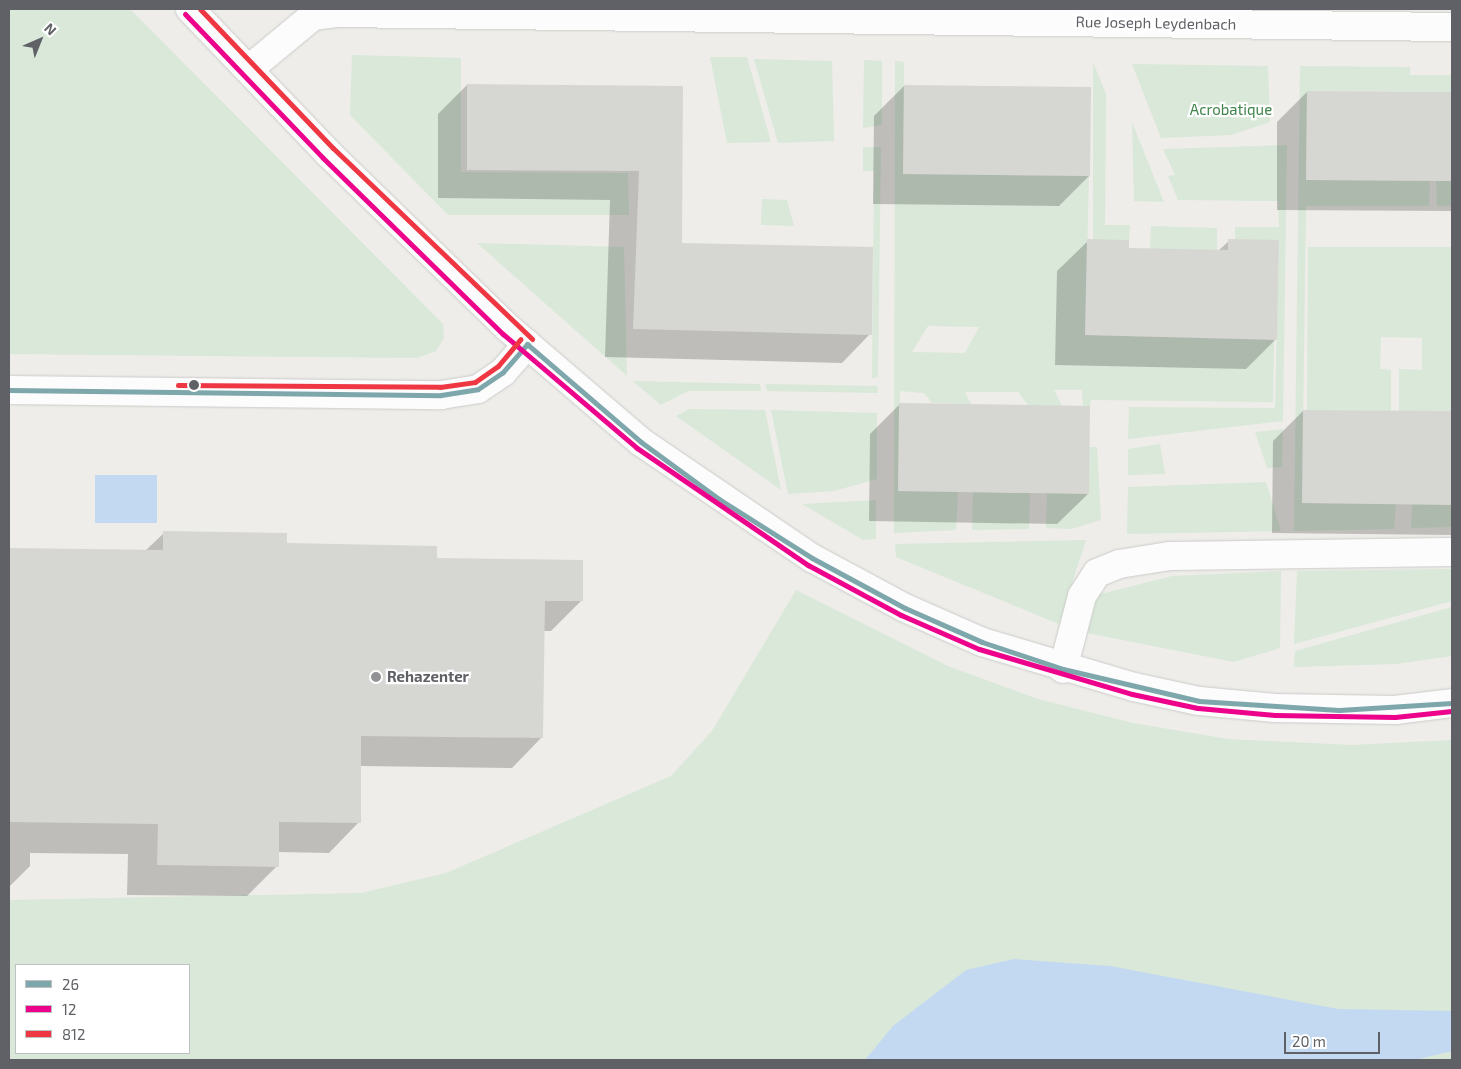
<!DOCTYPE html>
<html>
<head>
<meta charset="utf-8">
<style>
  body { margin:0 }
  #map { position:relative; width:1461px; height:1069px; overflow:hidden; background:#eeede9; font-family:"Exo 2",sans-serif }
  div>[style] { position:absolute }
  .green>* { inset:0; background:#d9e8d8 }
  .water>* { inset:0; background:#c3d9f2 }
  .shadow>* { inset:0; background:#0003 }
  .building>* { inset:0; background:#d6d6d3 }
  .roads { filter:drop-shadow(0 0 1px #cbcbca) drop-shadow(0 0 1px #cbcbca) }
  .minor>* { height:28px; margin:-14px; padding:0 14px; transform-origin:14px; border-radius:14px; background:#fcfcfc }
  .secondary>* { height:28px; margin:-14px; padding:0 14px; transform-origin:14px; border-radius:14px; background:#fcfcfc }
  .bus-1>* { height:5px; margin:-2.5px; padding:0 2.5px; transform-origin:2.5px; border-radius:2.5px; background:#7ea7ac }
  .bus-2>* { height:5px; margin:-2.5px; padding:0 2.5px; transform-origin:2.5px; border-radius:2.5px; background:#ed028c }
  .bus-3>* { height:5px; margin:-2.5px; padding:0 2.5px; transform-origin:2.5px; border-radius:2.5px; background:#ef3744 }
  .dots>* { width:14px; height:14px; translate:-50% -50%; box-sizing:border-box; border:2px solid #fff; border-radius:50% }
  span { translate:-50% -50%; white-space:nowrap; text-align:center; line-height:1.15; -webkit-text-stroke:4.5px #fff; paint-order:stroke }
  .street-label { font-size:15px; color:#5f6166 }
  .park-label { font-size:15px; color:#40844b }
  .poi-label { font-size:15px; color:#5f6166; font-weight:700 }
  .left { translate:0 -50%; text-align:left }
  .frame { position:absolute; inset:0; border:10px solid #5f6166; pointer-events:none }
  .legend { position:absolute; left:15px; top:964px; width:175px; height:90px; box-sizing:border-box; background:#fff; border:1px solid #bfc0c2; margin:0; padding:6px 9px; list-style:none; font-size:15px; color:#5f6166 }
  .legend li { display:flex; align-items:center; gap:10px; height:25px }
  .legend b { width:25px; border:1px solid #bfc0c2 }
  .north { position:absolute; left:15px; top:15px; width:50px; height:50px; -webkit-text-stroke:4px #fff; paint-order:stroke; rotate:44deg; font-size:14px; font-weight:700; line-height:20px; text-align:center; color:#5f6166 }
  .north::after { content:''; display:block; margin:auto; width:18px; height:22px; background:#5f6166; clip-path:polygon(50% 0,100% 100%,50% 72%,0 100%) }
  .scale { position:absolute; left:1284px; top:1032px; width:96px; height:22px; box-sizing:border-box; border:2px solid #5f6166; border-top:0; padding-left:6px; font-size:15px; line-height:18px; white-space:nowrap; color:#5f6166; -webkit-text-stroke:4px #fff; paint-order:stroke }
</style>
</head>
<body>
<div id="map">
  <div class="green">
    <i style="clip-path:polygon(9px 9px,130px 9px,443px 324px,444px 338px,436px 351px,417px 358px,9px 354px)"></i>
    <i style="clip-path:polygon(352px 55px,461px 58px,461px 172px,628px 173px,629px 215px,448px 215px,350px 115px)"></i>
    <i style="clip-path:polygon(710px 57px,747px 57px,771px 142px,727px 143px)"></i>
    <i style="clip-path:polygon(754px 59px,832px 61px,834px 141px,778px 143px)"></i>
    <i style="clip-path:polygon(864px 60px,882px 61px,882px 125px,863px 128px)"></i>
    <i style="clip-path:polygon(evenodd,895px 61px,904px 62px,903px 174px,1089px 176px,1085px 335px,1274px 340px,1273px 402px,1091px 400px,1090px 406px,1083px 406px,1082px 390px,1054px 390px,1062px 406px,1028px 405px,1018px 392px,965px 392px,971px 404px,932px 403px,924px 393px,900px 391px,898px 491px,958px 492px,956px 530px,894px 533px,895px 61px,928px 326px,978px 327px,979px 327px,965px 353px,912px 352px,928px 326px)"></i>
    <i style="clip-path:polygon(1093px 62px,1106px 94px,1105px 225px,1130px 225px,1129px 240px,1093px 240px)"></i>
    <i style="clip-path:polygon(1132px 64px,1268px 66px,1270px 122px,1231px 135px,1161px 138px)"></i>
    <i style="clip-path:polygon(1300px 66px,1410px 67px,1410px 75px,1452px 75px,1452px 92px,1307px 91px,1306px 180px,1430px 181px,1429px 206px,1306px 206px,1302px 503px,1396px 504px,1394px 529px,1294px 531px)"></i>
    <i style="clip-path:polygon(1132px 122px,1164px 202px,1134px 201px)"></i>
    <i style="clip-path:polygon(1287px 145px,1283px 421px,1128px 439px,1129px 407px,1275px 408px,1279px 241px,1235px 239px,1235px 227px,1279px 227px,1278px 201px,1178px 200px,1168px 176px,1175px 175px,1163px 149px)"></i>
    <i style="clip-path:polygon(863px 147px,881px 147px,878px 377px,872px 378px,874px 171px,863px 171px)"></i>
    <i style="clip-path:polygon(1436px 181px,1452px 181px,1452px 206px,1437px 206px)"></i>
    <i style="clip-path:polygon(762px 199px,787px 200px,794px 226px,761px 225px)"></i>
    <i style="clip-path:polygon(1151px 226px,1217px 228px,1217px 250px,1150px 249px)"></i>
    <i style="clip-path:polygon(477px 243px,624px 247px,627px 376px)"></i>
    <i style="clip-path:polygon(1308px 247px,1452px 247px,1452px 411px,1399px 411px,1399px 369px,1422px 370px,1422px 338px,1381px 337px,1380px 369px,1391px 370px,1391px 411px,1307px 410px)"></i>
    <i style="clip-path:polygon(633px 381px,760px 384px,761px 391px,688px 391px,661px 405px)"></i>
    <i style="clip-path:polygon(766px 384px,877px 386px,878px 393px,767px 391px)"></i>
    <i style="clip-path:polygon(689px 409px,765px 410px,781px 490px,676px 416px)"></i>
    <i style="clip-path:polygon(771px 410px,877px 413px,877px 479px,834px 491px,788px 494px)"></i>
    <i style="clip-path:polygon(1283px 429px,1282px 467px,1267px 468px,1255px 432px)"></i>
    <i style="clip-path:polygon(1160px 444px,1165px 474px,1128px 475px,1128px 449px)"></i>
    <i style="clip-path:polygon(1089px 447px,1097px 447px,1101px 520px,1071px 529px,1046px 528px,1047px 493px)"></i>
    <i style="clip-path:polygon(1266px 482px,1281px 531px,1127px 534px,1128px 487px)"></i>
    <i style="clip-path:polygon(1452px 484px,1452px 527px,1411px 528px,1412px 505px)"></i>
    <i style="clip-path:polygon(973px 492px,1030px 493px,1029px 529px,972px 530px)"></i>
    <i style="clip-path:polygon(876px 500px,876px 539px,863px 540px,802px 504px)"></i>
    <i style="clip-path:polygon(1086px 540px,1059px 624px,896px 557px,895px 544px)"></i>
    <i style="clip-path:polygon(1452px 569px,1452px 601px,1294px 644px,1297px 571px)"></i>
    <i style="clip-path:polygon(1281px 571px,1280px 648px,1234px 662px,1087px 633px,1097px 595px,1172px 576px)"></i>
    <i style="clip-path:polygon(evenodd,796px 590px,948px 666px,1038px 699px,1133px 723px,1228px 739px,1352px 745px,1452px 740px,1452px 1060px,9px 1060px,9px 900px,361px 893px,446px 873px,671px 776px,712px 731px,796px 590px,16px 965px,189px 965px,189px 1053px,16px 1053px,16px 965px)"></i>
    <i style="clip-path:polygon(1452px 607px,1452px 656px,1396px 664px,1294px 667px,1295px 651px)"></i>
  </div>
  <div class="water">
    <i style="clip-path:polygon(95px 475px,157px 475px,157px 523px,95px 523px)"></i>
    <i style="clip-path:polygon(1014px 959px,1110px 966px,1338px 1009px,1452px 1011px,1452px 1051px,1415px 1060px,865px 1060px,893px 1026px,966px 970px)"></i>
  </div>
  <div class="shadow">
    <i style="clip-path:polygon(467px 85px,682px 87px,681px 244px,870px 334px,842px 363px,605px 357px,610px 200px,438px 198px,438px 114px)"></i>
    <i style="clip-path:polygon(904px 86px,1089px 176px,1059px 206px,873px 204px,874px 116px)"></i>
    <i style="clip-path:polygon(1307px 92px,1452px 93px,1452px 211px,1277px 210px,1277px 122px)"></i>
    <i style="clip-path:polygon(1088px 241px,1128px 249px,1218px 251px,1229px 241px,1276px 339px,1246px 369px,1055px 365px,1057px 271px)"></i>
    <i style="clip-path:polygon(900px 404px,1088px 494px,1057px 524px,869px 521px,870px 434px)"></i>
    <i style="clip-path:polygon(1303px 411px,1452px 413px,1452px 535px,1272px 533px,1273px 441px)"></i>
    <i style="clip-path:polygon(164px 533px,436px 559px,582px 600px,551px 631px,543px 631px,542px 737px,512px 768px,360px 766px,359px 822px,329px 853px,278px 852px,277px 866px,247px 896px,127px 895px,128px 854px,30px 853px,30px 866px,9px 887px,9px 549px,145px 551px)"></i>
  </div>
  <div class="building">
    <i style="clip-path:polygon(467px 84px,683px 86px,682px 243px,873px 247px,872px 335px,633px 329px,639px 171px,467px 170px)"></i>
    <i style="clip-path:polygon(904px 85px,1091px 87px,1090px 176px,903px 174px)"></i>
    <i style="clip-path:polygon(1307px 91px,1452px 92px,1452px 181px,1306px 180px)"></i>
    <i style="clip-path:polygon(1087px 239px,1129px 240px,1129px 248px,1228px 250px,1228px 239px,1279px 240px,1277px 340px,1085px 335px)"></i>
    <i style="clip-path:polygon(899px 403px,1090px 406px,1089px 494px,898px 491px)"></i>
    <i style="clip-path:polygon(1303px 410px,1452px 411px,1452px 505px,1302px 503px)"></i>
    <i style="clip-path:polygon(163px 531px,287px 533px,287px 543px,437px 546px,437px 558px,583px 560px,583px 601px,545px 601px,543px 738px,361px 736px,361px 823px,279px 822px,279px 867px,157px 865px,158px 824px,9px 822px,9px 548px,163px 550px)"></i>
  </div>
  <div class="roads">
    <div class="minor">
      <i style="left:249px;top:69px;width:83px;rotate:-39.6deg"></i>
      <i style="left:313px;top:16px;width:23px;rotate:-7deg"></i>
      <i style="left:336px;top:13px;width:1116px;rotate:0.72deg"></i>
      <i style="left:9px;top:390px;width:432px;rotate:0.7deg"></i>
      <i style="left:441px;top:395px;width:37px;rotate:-9deg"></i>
      <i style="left:478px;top:389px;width:30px;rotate:-34deg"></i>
      <i style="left:503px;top:372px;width:37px;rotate:-49deg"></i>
      <i style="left:1063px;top:669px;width:75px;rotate:-75.4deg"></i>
      <i style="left:1082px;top:596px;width:27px;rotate:-57deg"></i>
      <i style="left:1097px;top:573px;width:24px;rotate:-22deg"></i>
      <i style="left:1119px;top:564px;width:52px;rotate:-8.9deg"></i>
      <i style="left:1170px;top:556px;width:282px;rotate:-0.8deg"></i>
    </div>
    <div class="secondary">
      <i style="left:190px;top:9px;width:199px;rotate:46.2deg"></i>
      <i style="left:328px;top:153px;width:251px;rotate:44.2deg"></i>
      <i style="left:508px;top:328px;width:175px;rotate:40.6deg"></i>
      <i style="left:641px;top:442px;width:207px;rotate:34.2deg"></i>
      <i style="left:812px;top:558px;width:106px;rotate:28.3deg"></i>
      <i style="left:905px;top:608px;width:84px;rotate:23.8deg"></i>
      <i style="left:982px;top:642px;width:159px;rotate:16.5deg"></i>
      <i style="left:1134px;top:687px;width:66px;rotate:12.2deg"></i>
      <i style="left:1199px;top:701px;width:76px;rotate:5.3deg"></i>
      <i style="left:1275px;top:708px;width:120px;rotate:1deg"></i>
      <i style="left:1395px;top:710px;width:57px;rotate:-7deg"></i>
    </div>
  </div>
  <div class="bus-1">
    <i style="left:527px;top:344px;width:150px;rotate:40.7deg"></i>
    <i style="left:641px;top:442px;width:97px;rotate:36.2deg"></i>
    <i style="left:719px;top:499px;width:110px;rotate:32.4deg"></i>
    <i style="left:812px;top:558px;width:106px;rotate:28.3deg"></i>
    <i style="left:905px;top:608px;width:84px;rotate:23.8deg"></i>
    <i style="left:982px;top:642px;width:85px;rotate:18.4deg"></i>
    <i style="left:1063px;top:669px;width:140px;rotate:13.2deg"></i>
    <i style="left:1199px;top:701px;width:140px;rotate:3.7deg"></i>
    <i style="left:1339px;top:710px;width:113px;rotate:-3.5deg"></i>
    <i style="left:9px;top:390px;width:432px;rotate:0.7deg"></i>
    <i style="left:441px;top:395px;width:37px;rotate:-9deg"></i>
    <i style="left:478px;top:389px;width:30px;rotate:-34deg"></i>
    <i style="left:503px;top:372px;width:37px;rotate:-49deg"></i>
  </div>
  <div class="bus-2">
    <i style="left:185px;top:14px;width:199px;rotate:46.2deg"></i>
    <i style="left:323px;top:158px;width:252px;rotate:44.4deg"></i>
    <i style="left:503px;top:334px;width:176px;rotate:40.4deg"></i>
    <i style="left:637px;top:448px;width:207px;rotate:34.4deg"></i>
    <i style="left:808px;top:565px;width:106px;rotate:28.3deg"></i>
    <i style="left:901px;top:615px;width:85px;rotate:23.6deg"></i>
    <i style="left:979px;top:649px;width:159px;rotate:16.4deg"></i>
    <i style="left:1132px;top:694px;width:67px;rotate:12deg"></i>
    <i style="left:1198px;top:708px;width:77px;rotate:5.2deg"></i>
    <i style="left:1275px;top:715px;width:120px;rotate:1deg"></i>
    <i style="left:1395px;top:717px;width:57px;rotate:-6deg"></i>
  </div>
  <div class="bus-3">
    <i style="left:200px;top:9px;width:192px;rotate:46.3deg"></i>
    <i style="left:333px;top:148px;width:276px;rotate:43.8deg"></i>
    <i style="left:178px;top:385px;width:262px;rotate:0.4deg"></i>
    <i style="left:440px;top:387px;width:35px;rotate:-8deg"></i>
    <i style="left:475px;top:382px;width:28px;rotate:-35deg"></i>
    <i style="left:498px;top:366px;width:35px;rotate:-50deg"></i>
  </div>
  <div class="dots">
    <i style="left:194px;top:385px;background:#5f6166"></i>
    <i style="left:376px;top:677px;background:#919294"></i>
  </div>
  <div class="street-label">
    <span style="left:1156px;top:23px;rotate:1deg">Rue Joseph Leydenbach</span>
  </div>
  <div class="park-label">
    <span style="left:1231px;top:110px">Acrobatique</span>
  </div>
  <div class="poi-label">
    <span class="left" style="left:387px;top:677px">Rehazenter</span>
  </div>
  <div class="frame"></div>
  <ul class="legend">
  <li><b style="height:6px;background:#7ea7ac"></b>26</li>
  <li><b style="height:6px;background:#ed028c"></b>12</li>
  <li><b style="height:6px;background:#ef3744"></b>812</li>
  </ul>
  <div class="north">N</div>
  <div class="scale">20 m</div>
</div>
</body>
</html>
